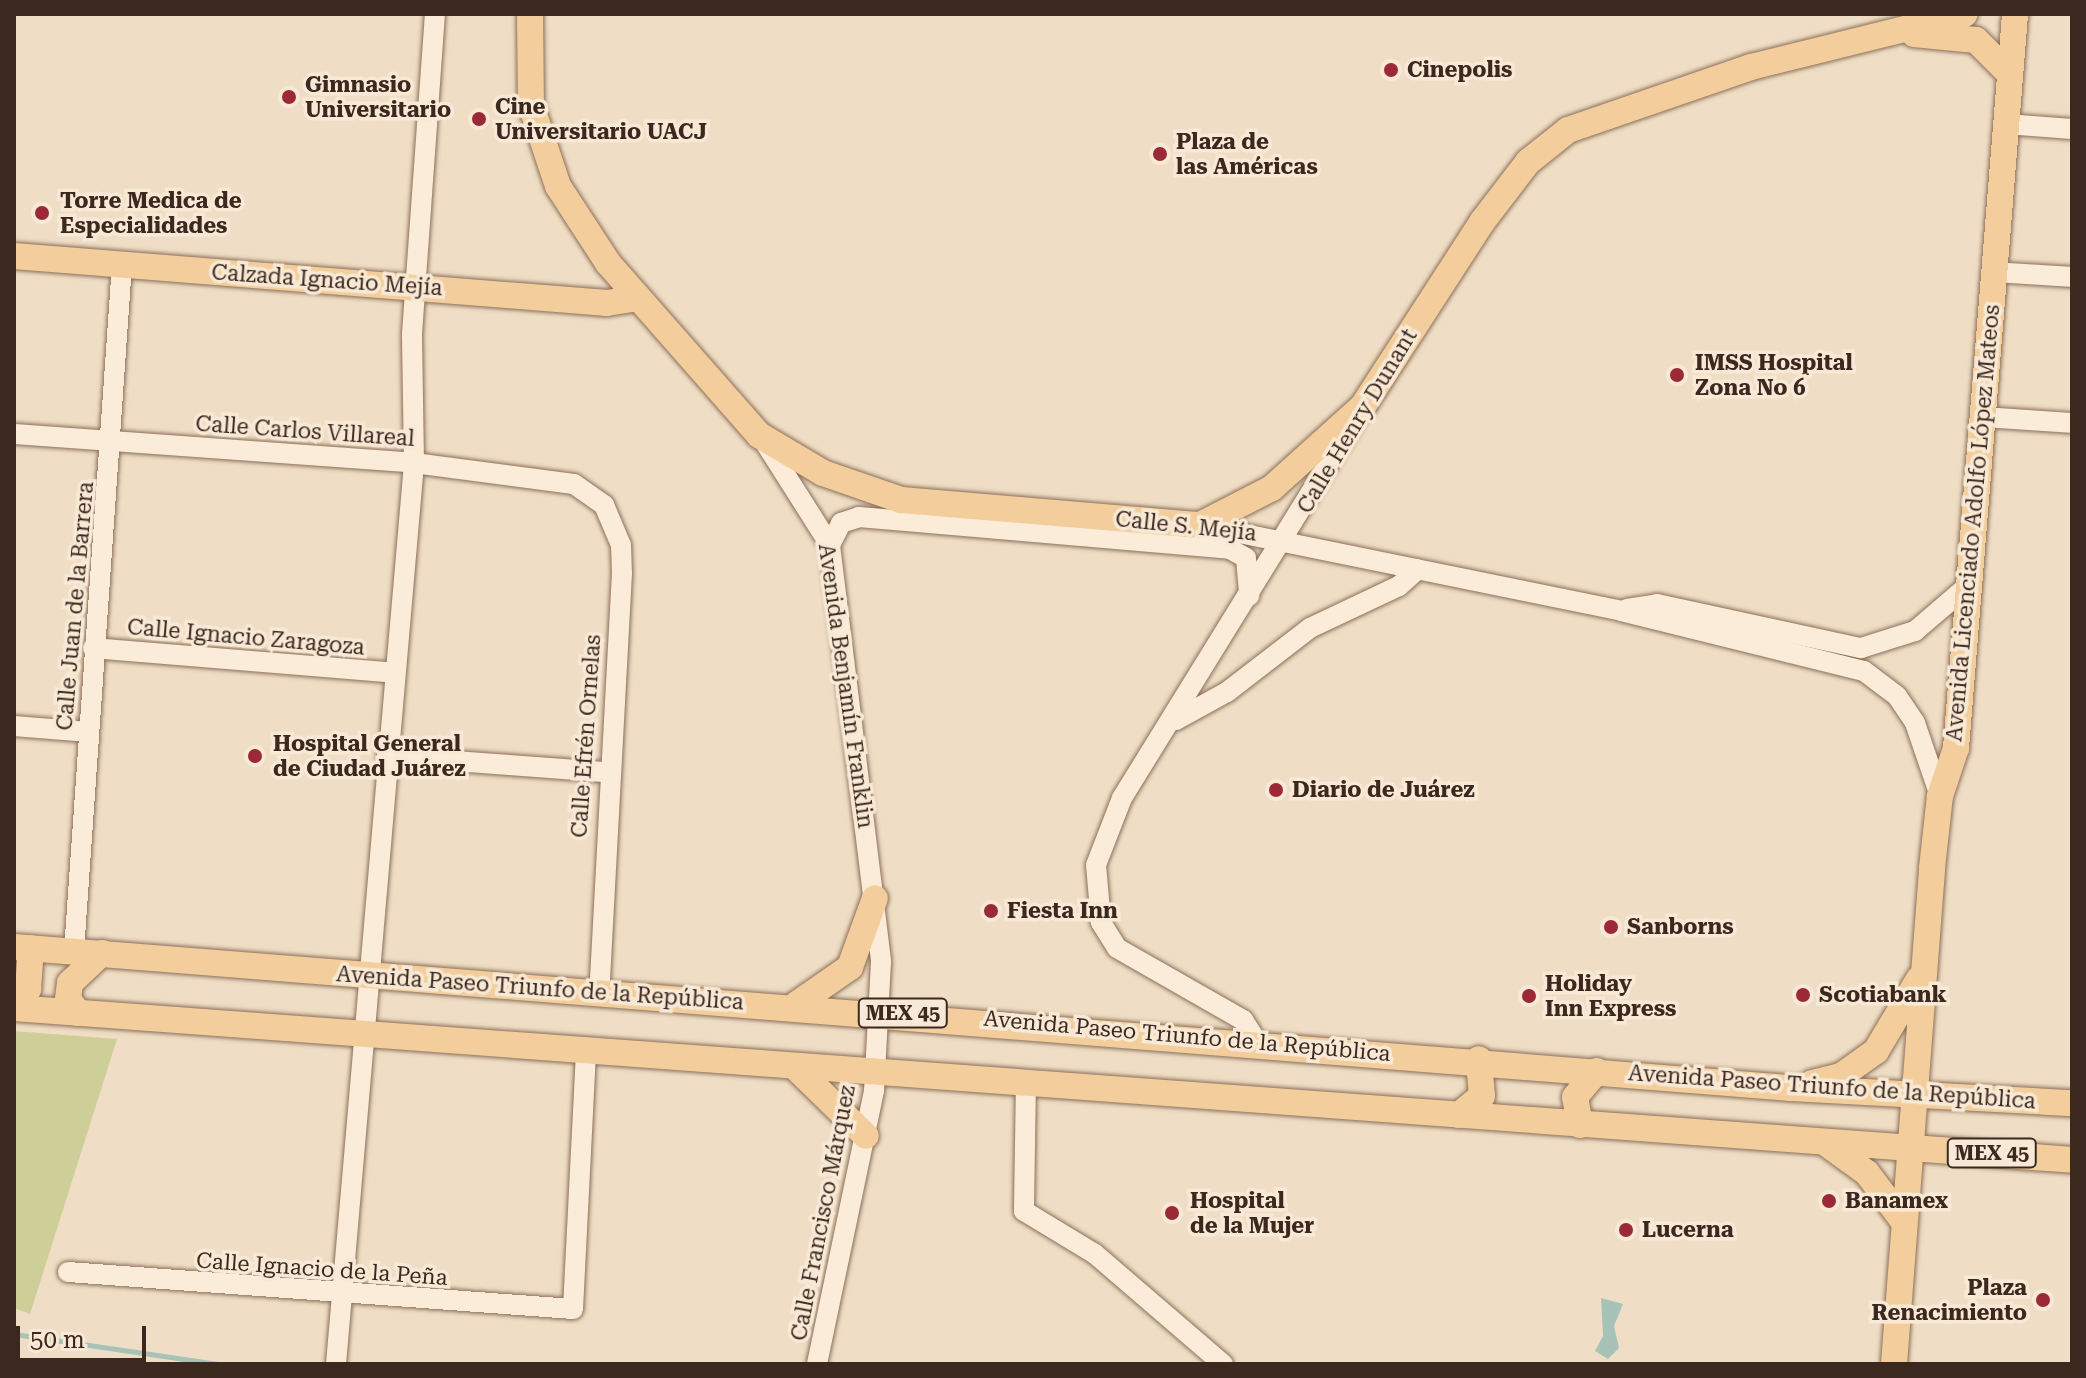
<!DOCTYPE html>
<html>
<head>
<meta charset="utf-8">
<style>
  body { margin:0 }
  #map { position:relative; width:2086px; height:1378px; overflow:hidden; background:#efdec5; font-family:"Roboto Serif",serif }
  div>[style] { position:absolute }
  .green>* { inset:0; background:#cece98 }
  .water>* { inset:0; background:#a7c3b7 }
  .stream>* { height:5px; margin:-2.5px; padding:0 2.5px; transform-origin:2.5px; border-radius:2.5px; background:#a7c3b7 }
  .roads { filter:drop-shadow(0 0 2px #8b6f5a) drop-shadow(0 0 2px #8b6f5a) }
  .minor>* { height:20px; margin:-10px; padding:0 10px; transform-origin:10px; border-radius:10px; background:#faecd9 }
  .major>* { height:26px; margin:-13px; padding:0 13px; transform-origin:13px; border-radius:13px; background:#f3ce9c }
  .dots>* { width:22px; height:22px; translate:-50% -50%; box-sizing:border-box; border:4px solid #f7e9d5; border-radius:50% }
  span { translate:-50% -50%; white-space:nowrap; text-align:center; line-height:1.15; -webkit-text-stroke:7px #f7e9d5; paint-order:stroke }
  .shield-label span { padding:2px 6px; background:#f7e9d5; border:2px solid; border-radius:6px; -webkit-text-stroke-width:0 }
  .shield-label { font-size:20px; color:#3b291f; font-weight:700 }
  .poi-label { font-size:22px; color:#3b291f; font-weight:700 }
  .left { translate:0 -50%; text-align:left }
  .right { translate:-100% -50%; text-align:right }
  .street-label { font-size:22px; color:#3b291f }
  .frame { position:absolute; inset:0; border:16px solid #3b291f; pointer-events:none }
  .scale { position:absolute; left:16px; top:1326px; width:130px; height:36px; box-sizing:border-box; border:4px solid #3b291f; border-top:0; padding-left:10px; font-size:24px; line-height:28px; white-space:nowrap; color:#3b291f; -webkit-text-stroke:6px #f7e9d5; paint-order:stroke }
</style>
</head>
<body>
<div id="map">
  <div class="green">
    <i style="clip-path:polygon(14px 1031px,117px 1039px,30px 1314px,14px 1308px)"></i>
  </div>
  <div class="water">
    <i style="clip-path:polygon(1601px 1298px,1623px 1304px,1614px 1326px,1619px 1348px,1608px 1359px,1595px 1351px,1603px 1336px)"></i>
  </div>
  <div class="stream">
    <i style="left:14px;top:1334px;width:206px;rotate:8.4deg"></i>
  </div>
  <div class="roads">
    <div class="minor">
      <i style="left:2006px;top:124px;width:66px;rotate:4.3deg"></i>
      <i style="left:1993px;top:272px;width:79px;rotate:3.6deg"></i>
      <i style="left:1982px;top:417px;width:90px;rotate:3.8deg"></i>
      <i style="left:14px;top:434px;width:401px;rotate:4.1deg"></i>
      <i style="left:414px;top:463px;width:161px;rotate:7.5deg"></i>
      <i style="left:574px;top:484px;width:37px;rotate:35deg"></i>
      <i style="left:604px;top:505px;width:43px;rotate:67deg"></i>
      <i style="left:621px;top:545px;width:28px;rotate:88deg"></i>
      <i style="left:622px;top:573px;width:422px;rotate:93.1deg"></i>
      <i style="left:764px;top:441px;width:123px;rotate:57.6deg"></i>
      <i style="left:830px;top:545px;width:420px;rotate:83deg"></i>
      <i style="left:881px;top:962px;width:129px;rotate:93.1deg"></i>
      <i style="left:874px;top:1091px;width:279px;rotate:101.8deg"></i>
      <i style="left:1200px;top:525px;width:430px;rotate:11.5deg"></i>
      <i style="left:1621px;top:611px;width:250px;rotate:13.9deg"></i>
      <i style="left:1864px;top:671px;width:41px;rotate:37.1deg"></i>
      <i style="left:1897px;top:696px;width:32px;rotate:56deg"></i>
      <i style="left:1915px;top:723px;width:77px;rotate:71.1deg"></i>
      <i style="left:830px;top:545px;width:25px;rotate:-63deg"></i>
      <i style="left:841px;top:523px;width:19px;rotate:-18deg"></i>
      <i style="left:859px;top:517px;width:372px;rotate:4.9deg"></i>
      <i style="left:1230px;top:549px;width:18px;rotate:29deg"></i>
      <i style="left:1246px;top:558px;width:38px;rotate:85deg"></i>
      <i style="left:1627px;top:609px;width:30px;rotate:-9deg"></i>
      <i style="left:1657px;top:604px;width:209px;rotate:12.2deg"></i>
      <i style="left:1861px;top:648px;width:57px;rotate:-17.5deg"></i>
      <i style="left:1915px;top:631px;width:74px;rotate:-40.6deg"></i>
      <i style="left:93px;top:648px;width:302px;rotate:4.7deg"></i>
      <i style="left:1176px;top:720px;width:58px;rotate:-28.8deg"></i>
      <i style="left:1227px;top:692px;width:105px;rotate:-37.6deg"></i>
      <i style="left:1310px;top:628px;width:98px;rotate:-25.3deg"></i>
      <i style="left:1399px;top:586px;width:25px;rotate:-42deg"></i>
      <i style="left:14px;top:726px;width:75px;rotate:4.6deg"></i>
      <i style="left:387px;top:756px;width:221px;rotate:4.2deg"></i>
      <i style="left:74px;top:951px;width:689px;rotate:-86deg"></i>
      <i style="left:1257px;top:1042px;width:26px;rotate:-122deg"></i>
      <i style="left:1243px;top:1020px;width:145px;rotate:-150.3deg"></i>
      <i style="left:1117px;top:948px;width:31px;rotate:-122deg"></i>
      <i style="left:1101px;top:922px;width:57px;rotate:-95deg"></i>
      <i style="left:1096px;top:865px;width:72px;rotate:-68.8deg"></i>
      <i style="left:1122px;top:798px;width:451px;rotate:-58.3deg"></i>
      <i style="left:1026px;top:1080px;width:131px;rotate:90.9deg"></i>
      <i style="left:1024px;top:1211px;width:83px;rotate:31.2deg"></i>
      <i style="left:1095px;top:1254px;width:169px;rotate:40.7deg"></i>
      <i style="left:68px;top:1272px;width:506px;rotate:4.19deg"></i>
      <i style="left:573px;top:1309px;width:258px;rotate:-87.1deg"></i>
      <i style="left:336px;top:1364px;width:904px;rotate:-85.05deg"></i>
      <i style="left:414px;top:463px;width:129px;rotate:-90.9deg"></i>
      <i style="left:412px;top:334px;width:321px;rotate:-85.9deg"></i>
    </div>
    <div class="major">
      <i style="left:530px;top:14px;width:91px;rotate:89.4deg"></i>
      <i style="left:531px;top:105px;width:85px;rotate:71.6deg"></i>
      <i style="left:558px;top:186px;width:92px;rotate:57deg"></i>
      <i style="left:608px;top:263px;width:229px;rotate:48.7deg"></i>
      <i style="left:759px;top:435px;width:74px;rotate:30.7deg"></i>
      <i style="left:823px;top:473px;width:83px;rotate:19.1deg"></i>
      <i style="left:901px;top:500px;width:300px;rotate:4.8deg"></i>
      <i style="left:1200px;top:525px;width:81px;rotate:-27.2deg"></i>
      <i style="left:1272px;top:488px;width:122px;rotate:-42deg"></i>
      <i style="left:1363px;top:406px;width:219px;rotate:-57.1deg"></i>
      <i style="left:1482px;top:222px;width:76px;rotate:-52.5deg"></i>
      <i style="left:1528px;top:162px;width:51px;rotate:-38.7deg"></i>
      <i style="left:1568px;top:130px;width:194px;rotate:-19deg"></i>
      <i style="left:1751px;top:67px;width:220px;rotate:-13.9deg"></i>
      <i style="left:1914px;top:34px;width:62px;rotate:5.5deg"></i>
      <i style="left:1976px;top:40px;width:48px;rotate:45deg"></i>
      <i style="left:14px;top:256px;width:595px;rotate:4.53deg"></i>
      <i style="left:607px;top:303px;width:32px;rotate:-9deg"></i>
      <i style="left:14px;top:947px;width:1783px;rotate:4.54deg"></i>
      <i style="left:1791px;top:1088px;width:281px;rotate:3.1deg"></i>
      <i style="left:14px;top:1004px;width:21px;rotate:-47deg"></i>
      <i style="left:28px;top:989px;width:41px;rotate:-85.8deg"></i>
      <i style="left:797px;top:1004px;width:65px;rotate:-34.9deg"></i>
      <i style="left:850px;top:967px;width:73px;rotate:-70.1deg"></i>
      <i style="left:14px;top:1008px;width:2064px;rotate:4.22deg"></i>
      <i style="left:78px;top:1013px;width:17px;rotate:-126deg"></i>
      <i style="left:68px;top:999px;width:16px;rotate:-83deg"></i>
      <i style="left:70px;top:983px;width:44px;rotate:-43.2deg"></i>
      <i style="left:794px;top:1066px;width:100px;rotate:44.2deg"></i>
      <i style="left:1812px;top:1083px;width:30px;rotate:-14deg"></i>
      <i style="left:1841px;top:1076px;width:43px;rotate:-35.5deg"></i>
      <i style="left:1876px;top:1051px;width:84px;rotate:-59.2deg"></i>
      <i style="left:1459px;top:1115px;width:30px;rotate:-40deg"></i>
      <i style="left:1482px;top:1096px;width:37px;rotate:-95deg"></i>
      <i style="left:1580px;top:1125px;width:28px;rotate:-100deg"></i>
      <i style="left:1575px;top:1097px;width:34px;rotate:-50deg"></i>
      <i style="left:1827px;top:1144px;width:49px;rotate:35.9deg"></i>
      <i style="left:1867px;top:1173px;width:61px;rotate:52.9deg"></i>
      <i style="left:1894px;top:1364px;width:497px;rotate:-85.6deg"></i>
      <i style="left:1932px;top:868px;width:72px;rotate:-83.7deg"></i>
      <i style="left:1940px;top:796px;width:51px;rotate:-71.6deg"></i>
      <i style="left:1956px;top:748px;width:736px;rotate:-85.4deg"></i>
    </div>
  </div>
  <div class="dots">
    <i style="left:1391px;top:70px;background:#9c2936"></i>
    <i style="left:289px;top:97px;background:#9c2936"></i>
    <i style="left:479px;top:119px;background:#9c2936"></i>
    <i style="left:1160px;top:154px;background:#9c2936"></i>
    <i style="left:42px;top:213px;background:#9c2936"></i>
    <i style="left:1677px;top:375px;background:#9c2936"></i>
    <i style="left:255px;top:756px;background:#9c2936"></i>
    <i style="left:1276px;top:790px;background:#9c2936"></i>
    <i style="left:991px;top:911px;background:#9c2936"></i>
    <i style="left:1611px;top:927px;background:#9c2936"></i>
    <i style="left:1803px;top:995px;background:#9c2936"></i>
    <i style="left:1529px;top:996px;background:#9c2936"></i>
    <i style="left:1829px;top:1201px;background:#9c2936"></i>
    <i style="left:1172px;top:1213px;background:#9c2936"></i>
    <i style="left:1626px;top:1230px;background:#9c2936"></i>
    <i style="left:2043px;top:1300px;background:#9c2936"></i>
  </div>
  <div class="shield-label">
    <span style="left:903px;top:1013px">MEX 45</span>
    <span style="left:1992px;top:1153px">MEX 45</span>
  </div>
  <div class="poi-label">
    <span class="left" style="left:1407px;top:70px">Cinepolis</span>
    <span class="left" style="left:305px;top:97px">Gimnasio<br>Universitario</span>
    <span class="left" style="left:495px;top:119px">Cine<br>Universitario UACJ</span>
    <span class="left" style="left:1176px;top:154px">Plaza de<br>las Américas</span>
    <span class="left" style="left:60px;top:213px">Torre Medica de<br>Especialidades</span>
    <span class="left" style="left:1695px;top:375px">IMSS Hospital<br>Zona No 6</span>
    <span class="left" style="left:273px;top:756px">Hospital General<br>de Ciudad Juárez</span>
    <span class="left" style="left:1292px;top:790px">Diario de Juárez</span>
    <span class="left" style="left:1007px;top:911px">Fiesta Inn</span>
    <span class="left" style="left:1627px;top:927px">Sanborns</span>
    <span class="left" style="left:1545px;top:996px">Holiday<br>Inn Express</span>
    <span class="left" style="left:1819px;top:995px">Scotiabank</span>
    <span class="left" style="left:1190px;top:1213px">Hospital<br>de la Mujer</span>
    <span class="left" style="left:1845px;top:1201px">Banamex</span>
    <span class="left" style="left:1642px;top:1230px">Lucerna</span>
    <span class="right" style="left:2027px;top:1300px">Plaza<br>Renacimiento</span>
  </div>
  <div class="street-label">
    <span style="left:327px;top:280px;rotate:4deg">Calzada Ignacio Mejía</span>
    <span style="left:1357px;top:421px;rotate:-59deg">Calle Henry Dunant</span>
    <span style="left:305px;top:431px;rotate:4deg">Calle Carlos Villareal</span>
    <span style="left:1973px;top:523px;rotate:-85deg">Avenida Licenciado Adolfo López Mateos</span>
    <span style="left:1186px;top:526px;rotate:6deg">Calle S. Mejía</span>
    <span style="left:75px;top:606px;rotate:-85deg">Calle Juan de la Barrera</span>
    <span style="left:246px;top:637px;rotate:5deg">Calle Ignacio Zaragoza</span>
    <span style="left:846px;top:686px;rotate:82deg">Avenida Benjamín Franklin</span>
    <span style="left:586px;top:736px;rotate:-86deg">Calle Efrén Ornelas</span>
    <span style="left:540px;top:988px;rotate:4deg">Avenida Paseo Triunfo de la República</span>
    <span style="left:1187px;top:1036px;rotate:5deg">Avenida Paseo Triunfo de la República</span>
    <span style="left:1832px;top:1087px;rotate:4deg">Avenida Paseo Triunfo de la República</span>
    <span style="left:823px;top:1213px;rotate:-79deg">Calle Francisco Márquez</span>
    <span style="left:322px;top:1269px;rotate:4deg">Calle Ignacio de la Peña</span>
  </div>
  <div class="frame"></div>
  <div class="scale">50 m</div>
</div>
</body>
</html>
